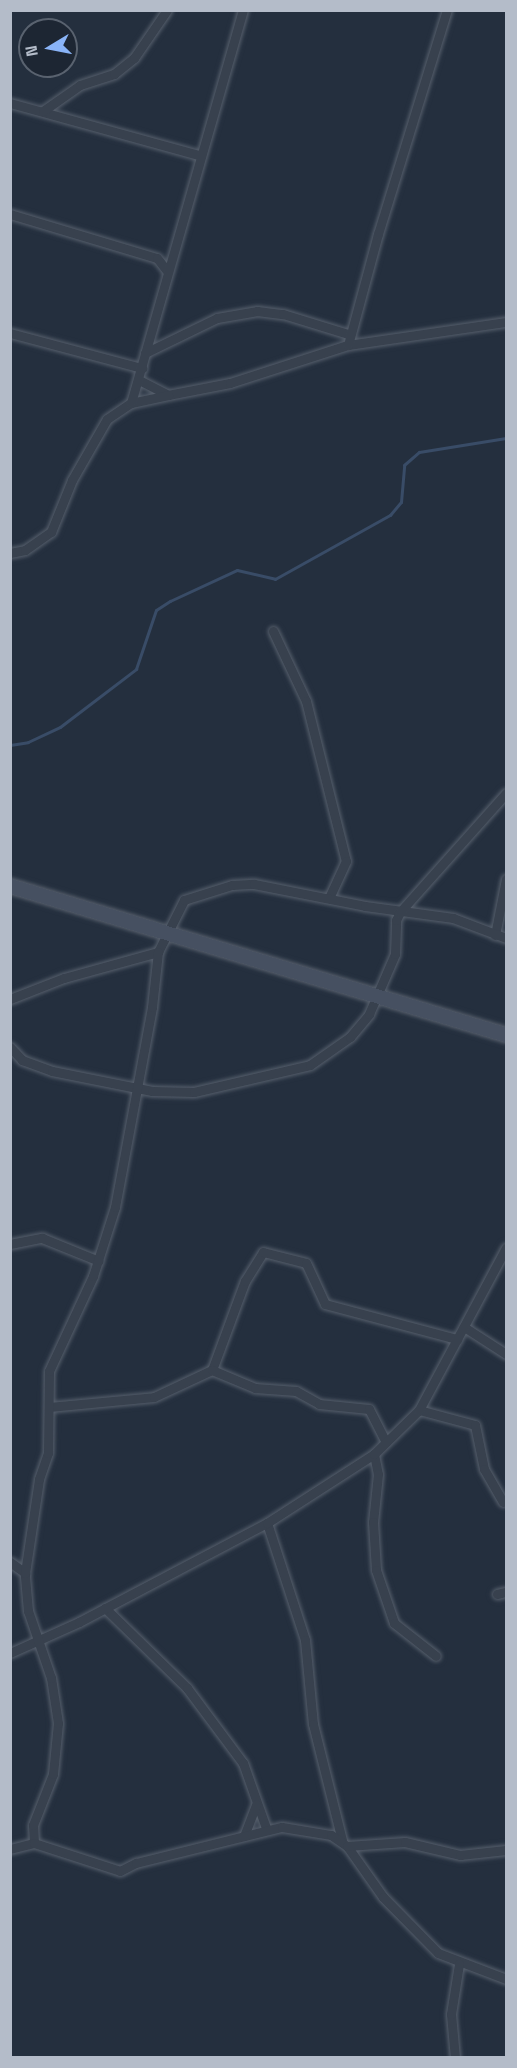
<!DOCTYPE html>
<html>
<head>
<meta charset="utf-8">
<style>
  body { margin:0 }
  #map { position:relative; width:517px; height:2068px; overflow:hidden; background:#242f3e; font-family:"Space Grotesk",sans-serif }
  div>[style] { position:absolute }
  .stream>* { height:3px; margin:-1.5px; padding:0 1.5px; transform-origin:1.5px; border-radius:1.5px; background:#394c67 }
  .roads { filter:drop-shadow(0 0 2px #565f6c) drop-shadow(0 0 2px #565f6c) }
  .minor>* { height:9px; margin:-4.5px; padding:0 4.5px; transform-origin:4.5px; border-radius:4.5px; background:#38414e }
  .secondary>* { height:14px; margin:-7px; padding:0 7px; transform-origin:7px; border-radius:7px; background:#465061 }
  span { translate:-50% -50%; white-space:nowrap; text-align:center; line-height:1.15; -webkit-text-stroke:5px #1d2633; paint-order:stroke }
  .frame { position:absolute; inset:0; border:12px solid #b4bcc9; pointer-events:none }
  .north { position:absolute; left:18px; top:18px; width:60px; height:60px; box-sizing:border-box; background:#1d2633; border:2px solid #59626f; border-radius:50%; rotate:260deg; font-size:16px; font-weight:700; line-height:24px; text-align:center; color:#b4bcc9 }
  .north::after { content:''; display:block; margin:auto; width:21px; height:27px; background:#8ab4f8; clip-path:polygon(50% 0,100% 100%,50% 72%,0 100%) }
</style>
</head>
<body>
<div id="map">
  <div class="stream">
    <i style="left:10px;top:745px;width:18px;rotate:-9deg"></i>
    <i style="left:28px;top:742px;width:35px;rotate:-25deg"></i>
    <i style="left:60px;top:727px;width:96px;rotate:-37.3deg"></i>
    <i style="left:136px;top:669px;width:62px;rotate:-71.3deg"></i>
    <i style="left:156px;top:610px;width:17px;rotate:-33deg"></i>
    <i style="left:170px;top:601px;width:74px;rotate:-24.8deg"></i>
    <i style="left:237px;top:570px;width:39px;rotate:13deg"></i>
    <i style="left:275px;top:579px;width:132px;rotate:-29.1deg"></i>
    <i style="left:390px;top:515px;width:17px;rotate:-50deg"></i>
    <i style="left:401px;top:502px;width:37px;rotate:-85deg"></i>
    <i style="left:404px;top:465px;width:20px;rotate:-41deg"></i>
    <i style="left:419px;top:452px;width:88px;rotate:-9.1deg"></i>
  </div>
  <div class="roads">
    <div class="minor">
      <i style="left:10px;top:103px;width:196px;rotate:15.4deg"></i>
      <i style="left:43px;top:111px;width:45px;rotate:-35.1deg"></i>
      <i style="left:80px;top:85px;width:36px;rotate:-18deg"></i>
      <i style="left:114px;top:74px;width:26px;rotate:-39deg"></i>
      <i style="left:134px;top:58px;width:58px;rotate:-55.5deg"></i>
      <i style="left:10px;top:214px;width:153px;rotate:16.7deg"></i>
      <i style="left:157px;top:258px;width:16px;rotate:52deg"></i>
      <i style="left:10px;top:333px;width:137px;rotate:14.9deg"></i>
      <i style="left:348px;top:345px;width:160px;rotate:-8.3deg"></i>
      <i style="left:145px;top:353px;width:80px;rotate:-25.9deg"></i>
      <i style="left:217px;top:318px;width:41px;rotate:-9.9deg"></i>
      <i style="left:257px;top:311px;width:26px;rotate:7deg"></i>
      <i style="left:283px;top:314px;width:68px;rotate:17.1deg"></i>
      <i style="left:139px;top:380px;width:33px;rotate:27deg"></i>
      <i style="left:168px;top:395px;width:63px;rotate:-11deg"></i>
      <i style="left:230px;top:383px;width:124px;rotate:-17.9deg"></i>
      <i style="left:348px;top:345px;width:115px;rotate:-74.9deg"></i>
      <i style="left:378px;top:234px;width:234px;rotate:-72.9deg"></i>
      <i style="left:131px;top:403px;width:38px;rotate:-12deg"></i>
      <i style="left:10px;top:553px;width:15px;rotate:-11deg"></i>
      <i style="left:25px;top:550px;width:32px;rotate:-35deg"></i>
      <i style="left:51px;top:532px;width:56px;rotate:-68deg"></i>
      <i style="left:72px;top:480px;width:70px;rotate:-60.2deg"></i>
      <i style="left:107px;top:419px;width:29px;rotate:-34deg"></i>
      <i style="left:131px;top:403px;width:409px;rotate:-74.1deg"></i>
      <i style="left:273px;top:631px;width:77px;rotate:64.8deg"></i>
      <i style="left:306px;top:701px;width:165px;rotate:76deg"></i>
      <i style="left:346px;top:861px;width:41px;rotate:114.7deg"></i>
      <i style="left:495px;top:935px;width:57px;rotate:-78.9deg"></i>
      <i style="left:10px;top:999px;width:58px;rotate:-21.3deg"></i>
      <i style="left:64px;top:978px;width:98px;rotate:-15.5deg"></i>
      <i style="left:158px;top:952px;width:58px;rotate:-63.4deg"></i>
      <i style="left:184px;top:900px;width:50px;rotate:-17.4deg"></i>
      <i style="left:232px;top:885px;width:22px;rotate:-3deg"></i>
      <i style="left:254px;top:884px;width:113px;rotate:11.2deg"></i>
      <i style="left:365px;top:906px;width:89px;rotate:7.8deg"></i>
      <i style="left:453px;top:918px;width:57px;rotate:20.7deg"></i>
      <i style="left:10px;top:1047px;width:18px;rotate:47deg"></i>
      <i style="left:22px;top:1060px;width:32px;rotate:20deg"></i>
      <i style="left:52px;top:1071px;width:102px;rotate:11.3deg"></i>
      <i style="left:152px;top:1091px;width:42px;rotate:1.4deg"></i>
      <i style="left:194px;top:1092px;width:119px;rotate:-13.1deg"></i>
      <i style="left:310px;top:1065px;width:49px;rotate:-35deg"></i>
      <i style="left:350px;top:1037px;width:30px;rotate:-50deg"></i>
      <i style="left:369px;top:1014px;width:65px;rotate:-66.6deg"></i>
      <i style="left:395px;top:954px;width:34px;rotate:-88deg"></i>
      <i style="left:396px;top:920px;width:9px;rotate:-63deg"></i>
      <i style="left:400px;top:912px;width:159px;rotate:-48.3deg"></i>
      <i style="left:10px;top:1244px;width:33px;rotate:-11deg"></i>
      <i style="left:42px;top:1238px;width:61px;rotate:22deg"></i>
      <i style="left:464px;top:1327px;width:50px;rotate:32.7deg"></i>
      <i style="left:212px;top:1370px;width:95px;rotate:-69.7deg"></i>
      <i style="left:245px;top:1281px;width:34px;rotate:-58deg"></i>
      <i style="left:263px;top:1252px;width:44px;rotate:14.3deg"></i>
      <i style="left:306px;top:1263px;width:45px;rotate:65.1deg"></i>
      <i style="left:325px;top:1304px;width:137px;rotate:14.9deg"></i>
      <i style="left:49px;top:1407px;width:105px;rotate:-5.4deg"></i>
      <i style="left:154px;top:1397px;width:64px;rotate:-25deg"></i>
      <i style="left:212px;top:1370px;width:47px;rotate:22.7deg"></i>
      <i style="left:255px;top:1388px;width:41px;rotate:4.2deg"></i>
      <i style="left:296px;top:1391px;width:26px;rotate:29deg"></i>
      <i style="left:319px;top:1404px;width:50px;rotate:5.7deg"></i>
      <i style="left:369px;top:1409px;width:37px;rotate:63deg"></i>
      <i style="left:419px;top:1410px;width:58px;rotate:15deg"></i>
      <i style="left:475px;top:1425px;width:45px;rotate:78.4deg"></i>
      <i style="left:484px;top:1469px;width:38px;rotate:60deg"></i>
      <i style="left:374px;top:1454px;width:20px;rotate:79deg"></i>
      <i style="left:378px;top:1474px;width:48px;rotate:95.9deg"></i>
      <i style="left:373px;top:1522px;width:48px;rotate:86.4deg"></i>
      <i style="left:376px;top:1570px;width:56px;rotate:71.2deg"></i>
      <i style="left:394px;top:1623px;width:53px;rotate:38.2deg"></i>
      <i style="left:267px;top:1523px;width:123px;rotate:72deg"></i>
      <i style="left:305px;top:1640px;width:84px;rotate:84.6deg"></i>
      <i style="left:313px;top:1724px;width:120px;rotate:76deg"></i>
      <i style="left:10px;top:1562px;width:19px;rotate:36deg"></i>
      <i style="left:497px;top:1594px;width:9px;rotate:-13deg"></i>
      <i style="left:105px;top:1608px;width:115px;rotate:44.3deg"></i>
      <i style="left:187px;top:1688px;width:94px;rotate:53.3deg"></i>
      <i style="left:243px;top:1763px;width:69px;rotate:70.5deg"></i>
      <i style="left:10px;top:1653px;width:76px;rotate:-24.2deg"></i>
      <i style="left:79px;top:1622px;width:212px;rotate:-27.8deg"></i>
      <i style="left:267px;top:1523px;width:127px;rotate:-32.8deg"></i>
      <i style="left:374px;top:1454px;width:63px;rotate:-44.4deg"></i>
      <i style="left:419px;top:1410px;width:184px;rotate:-61.8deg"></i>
      <i style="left:244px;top:1836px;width:34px;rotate:-69deg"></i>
      <i style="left:34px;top:1843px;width:18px;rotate:-93deg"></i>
      <i style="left:33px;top:1825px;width:55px;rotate:-68.6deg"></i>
      <i style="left:53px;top:1774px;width:51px;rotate:-84.4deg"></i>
      <i style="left:58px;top:1723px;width:46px;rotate:-98.8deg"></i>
      <i style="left:51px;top:1678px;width:71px;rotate:-108.9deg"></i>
      <i style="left:28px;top:1611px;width:38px;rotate:-95deg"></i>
      <i style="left:25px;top:1573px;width:95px;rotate:-81.5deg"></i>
      <i style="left:39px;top:1479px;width:28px;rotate:-71deg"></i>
      <i style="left:48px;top:1453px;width:82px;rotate:-89.3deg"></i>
      <i style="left:49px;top:1371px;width:105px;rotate:-65.1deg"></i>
      <i style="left:93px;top:1276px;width:72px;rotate:-72.3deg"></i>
      <i style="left:115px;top:1207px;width:203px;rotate:-79.5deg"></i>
      <i style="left:152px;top:1007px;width:55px;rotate:-83.8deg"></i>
      <i style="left:347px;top:1846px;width:62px;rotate:54.8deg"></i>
      <i style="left:383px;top:1897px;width:78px;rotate:45.5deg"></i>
      <i style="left:438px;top:1953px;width:73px;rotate:20.9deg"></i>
      <i style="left:10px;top:1849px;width:25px;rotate:-14deg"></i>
      <i style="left:34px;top:1843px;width:90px;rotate:18deg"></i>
      <i style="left:120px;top:1871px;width:18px;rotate:-27deg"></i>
      <i style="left:136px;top:1863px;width:150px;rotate:-13.9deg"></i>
      <i style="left:282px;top:1827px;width:50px;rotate:9.3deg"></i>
      <i style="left:331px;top:1835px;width:19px;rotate:35deg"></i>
      <i style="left:347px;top:1846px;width:58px;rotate:-3.9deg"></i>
      <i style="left:405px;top:1842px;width:57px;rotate:13.3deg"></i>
      <i style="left:460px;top:1855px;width:46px;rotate:-6.2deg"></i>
      <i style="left:455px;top:2058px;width:44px;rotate:-95.2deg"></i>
      <i style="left:451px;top:2014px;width:51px;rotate:-80.9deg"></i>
    </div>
    <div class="secondary">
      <i style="left:10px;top:886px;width:518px;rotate:16.72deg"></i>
    </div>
  </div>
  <div class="frame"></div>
  <div class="north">N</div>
</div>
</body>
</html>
